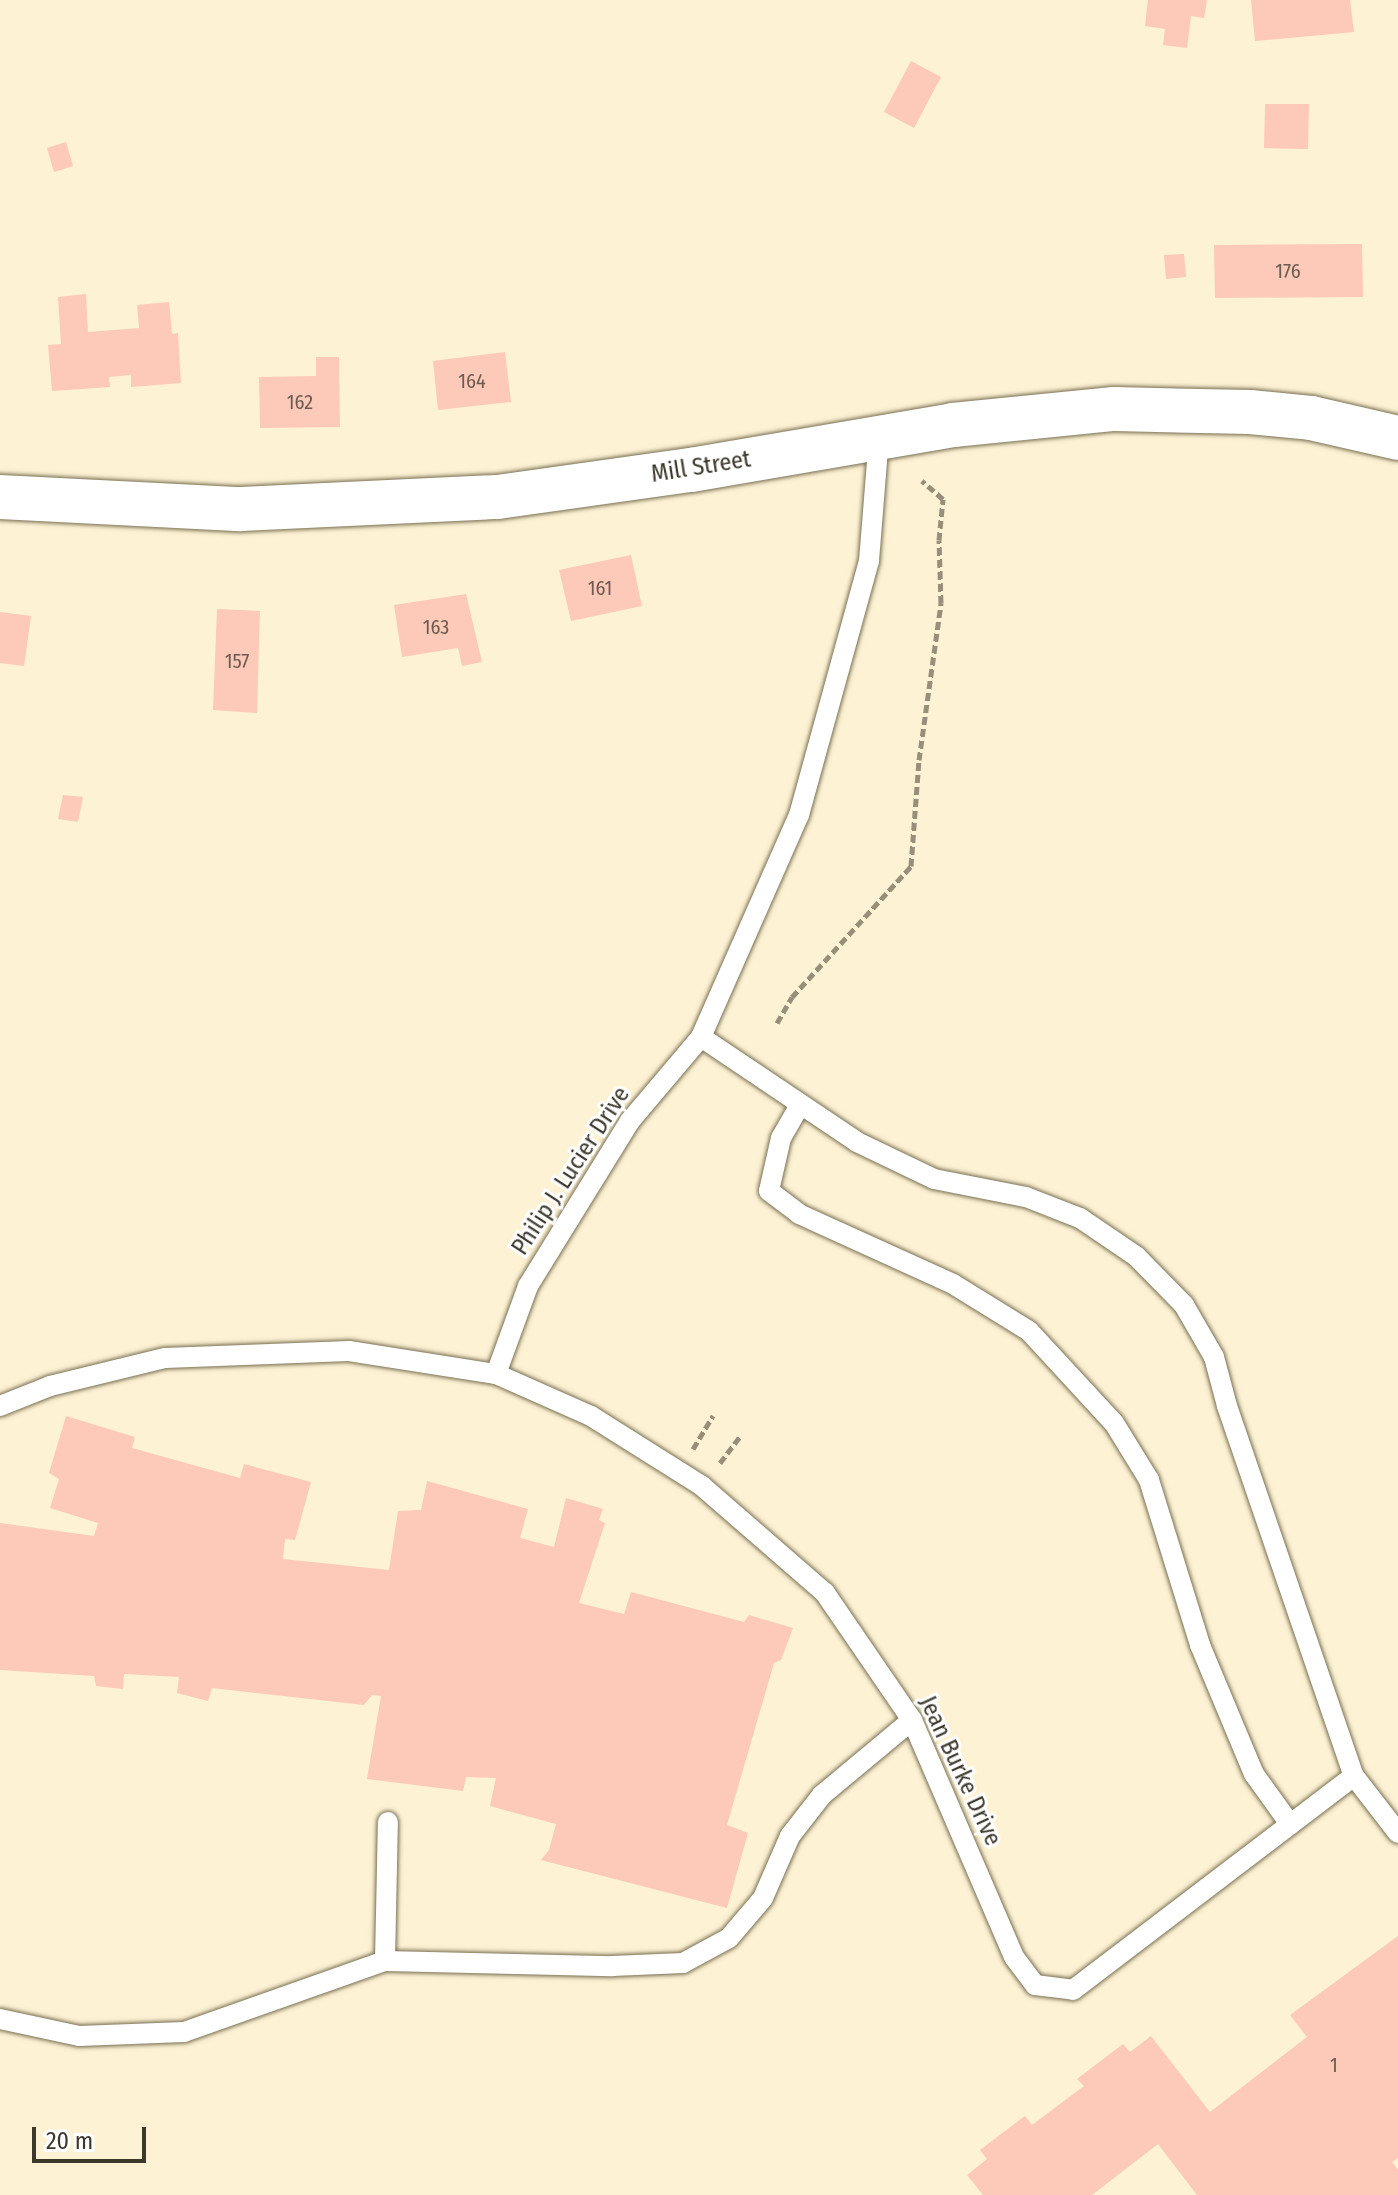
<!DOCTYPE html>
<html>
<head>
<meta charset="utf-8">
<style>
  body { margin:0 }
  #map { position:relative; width:1398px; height:2195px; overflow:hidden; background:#fdf2d3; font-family:"Fira Sans Condensed",sans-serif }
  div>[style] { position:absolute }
  .building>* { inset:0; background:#fdc9b9 }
  .path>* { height:5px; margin-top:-2.5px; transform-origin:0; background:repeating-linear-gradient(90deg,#978f7a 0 8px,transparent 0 12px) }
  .roads { filter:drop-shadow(0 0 2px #786f53) drop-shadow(0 0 2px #786f53) }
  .lane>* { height:20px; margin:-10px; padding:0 10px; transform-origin:10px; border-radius:10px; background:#fff }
  .secondary>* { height:44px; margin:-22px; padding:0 22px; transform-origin:22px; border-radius:22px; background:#fff }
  span { translate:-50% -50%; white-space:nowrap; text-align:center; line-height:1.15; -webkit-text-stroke:6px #fff; paint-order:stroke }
  .number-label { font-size:20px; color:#6c5c4f }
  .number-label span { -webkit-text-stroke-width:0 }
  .street-label { font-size:24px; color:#3c382c }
  .scale { position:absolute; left:32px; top:2127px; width:114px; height:36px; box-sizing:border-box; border:4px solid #3c382c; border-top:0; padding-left:10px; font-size:24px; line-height:28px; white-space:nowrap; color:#3c382c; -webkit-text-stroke:6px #fff; paint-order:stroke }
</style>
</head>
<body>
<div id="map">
  <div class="building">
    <i style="clip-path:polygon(1148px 0,1207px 0,1204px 18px,1191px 16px,1187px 48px,1163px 45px,1165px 29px,1145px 26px)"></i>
    <i style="clip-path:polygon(1251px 0,1350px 0,1354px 32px,1255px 41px)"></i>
    <i style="clip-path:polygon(911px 61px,941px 77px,914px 128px,884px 112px)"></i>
    <i style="clip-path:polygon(1265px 104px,1309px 104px,1308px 149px,1264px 148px)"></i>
    <i style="clip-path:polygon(66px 142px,73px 166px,54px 172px,47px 148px)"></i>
    <i style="clip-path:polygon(1362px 244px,1363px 297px,1215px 298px,1214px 245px)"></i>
    <i style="clip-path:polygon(1184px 254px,1186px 277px,1166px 279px,1164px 255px)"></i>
    <i style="clip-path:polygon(86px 294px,88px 332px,139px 328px,137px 305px,169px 302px,172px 334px,178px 333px,181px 383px,131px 387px,131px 375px,109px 377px,110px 387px,52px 391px,48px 345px,61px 344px,58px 297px)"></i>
    <i style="clip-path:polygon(505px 352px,511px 402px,438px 410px,433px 361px)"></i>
    <i style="clip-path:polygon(316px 357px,339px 357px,340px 427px,260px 428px,259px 377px,316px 376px)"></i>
    <i style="clip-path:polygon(631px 555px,642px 606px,571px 621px,559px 570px)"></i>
    <i style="clip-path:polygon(466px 594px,482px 662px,462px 666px,458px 648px,402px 657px,394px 605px)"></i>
    <i style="clip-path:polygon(217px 609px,260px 611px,257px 713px,213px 710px)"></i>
    <i style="clip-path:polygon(0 612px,31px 616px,24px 666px,0 663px)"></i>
    <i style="clip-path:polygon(63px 795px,83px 797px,78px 822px,58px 819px)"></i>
    <i style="clip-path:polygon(66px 1416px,135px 1437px,132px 1448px,240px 1478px,244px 1464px,311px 1482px,295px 1540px,285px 1539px,283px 1559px,389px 1570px,398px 1511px,421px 1510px,427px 1481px,528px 1509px,520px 1538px,554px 1547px,566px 1498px,603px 1509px,599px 1520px,605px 1523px,579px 1603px,624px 1614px,631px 1592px,744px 1622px,749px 1615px,793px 1628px,781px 1660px,774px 1663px,727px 1825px,748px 1833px,727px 1908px,541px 1860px,549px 1850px,556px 1824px,490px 1806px,496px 1778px,466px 1777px,463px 1791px,367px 1779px,381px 1696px,372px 1695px,364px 1705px,212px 1688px,208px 1701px,177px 1693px,179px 1677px,124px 1674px,123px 1689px,96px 1686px,94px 1676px,0 1670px,0 1523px,94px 1536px,98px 1523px,50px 1508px,59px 1479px,49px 1473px)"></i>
    <i style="clip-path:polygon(1398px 1936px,1398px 2158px,1392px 2162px,1398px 2170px,1398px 2195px,1197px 2195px,1158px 2144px,1092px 2195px,983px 2195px,967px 2175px,987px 2159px,980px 2150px,1025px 2116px,1032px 2125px,1084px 2086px,1077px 2079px,1123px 2044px,1130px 2052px,1151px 2036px,1210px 2112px,1307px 2037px,1290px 2015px)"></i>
  </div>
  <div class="path">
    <i style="left:777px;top:1023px;width:30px;rotate:-60deg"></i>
    <i style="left:792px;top:997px;width:177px;rotate:-47.7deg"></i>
    <i style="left:911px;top:866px;width:106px;rotate:-85.7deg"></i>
    <i style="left:919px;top:760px;width:159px;rotate:-82deg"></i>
    <i style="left:941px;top:603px;width:63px;rotate:-91.8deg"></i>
    <i style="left:939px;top:540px;width:41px;rotate:-84.4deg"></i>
    <i style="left:943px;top:499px;width:28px;rotate:-139deg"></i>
    <i style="left:693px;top:1449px;width:39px;rotate:-59deg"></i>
    <i style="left:720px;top:1463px;width:35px;rotate:-53deg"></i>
  </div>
  <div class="roads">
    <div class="lane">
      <i style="left:701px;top:1037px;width:188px;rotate:33.9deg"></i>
      <i style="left:857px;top:1142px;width:85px;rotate:25.7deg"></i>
      <i style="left:934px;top:1179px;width:94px;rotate:11.1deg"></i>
      <i style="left:1026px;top:1197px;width:58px;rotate:21.3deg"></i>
      <i style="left:1080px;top:1218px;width:68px;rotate:34.2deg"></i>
      <i style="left:1136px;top:1256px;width:69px;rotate:45.6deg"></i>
      <i style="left:1184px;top:1305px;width:60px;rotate:60deg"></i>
      <i style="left:1214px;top:1357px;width:51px;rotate:75.1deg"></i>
      <i style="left:1227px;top:1406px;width:391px;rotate:71.1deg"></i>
      <i style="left:1354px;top:1776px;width:72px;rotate:52.3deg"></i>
      <i style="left:800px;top:1105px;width:38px;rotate:120deg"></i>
      <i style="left:781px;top:1138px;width:54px;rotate:102.8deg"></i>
      <i style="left:769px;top:1191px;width:38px;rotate:37deg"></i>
      <i style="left:799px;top:1214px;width:169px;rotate:24.4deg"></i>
      <i style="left:953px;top:1284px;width:89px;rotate:31.7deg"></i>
      <i style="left:1029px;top:1331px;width:125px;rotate:47.3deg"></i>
      <i style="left:1114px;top:1423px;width:67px;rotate:58.4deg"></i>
      <i style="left:1149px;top:1480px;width:173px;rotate:72.8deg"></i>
      <i style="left:1200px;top:1645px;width:140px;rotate:67.3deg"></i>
      <i style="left:1254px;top:1774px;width:62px;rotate:54.2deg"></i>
      <i style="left:496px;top:1374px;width:104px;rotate:23.9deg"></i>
      <i style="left:591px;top:1416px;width:131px;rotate:32.2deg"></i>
      <i style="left:702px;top:1486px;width:163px;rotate:41deg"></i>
      <i style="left:825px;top:1593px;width:154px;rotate:55.6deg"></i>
      <i style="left:912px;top:1720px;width:258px;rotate:66.7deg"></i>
      <i style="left:1014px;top:1957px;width:35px;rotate:53deg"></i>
      <i style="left:1035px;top:1985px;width:38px;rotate:7deg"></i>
      <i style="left:1073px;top:1990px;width:353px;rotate:-37.3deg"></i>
      <i style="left:0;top:1406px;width:54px;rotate:-21.8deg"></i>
      <i style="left:50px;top:1386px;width:118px;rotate:-13.7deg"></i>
      <i style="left:165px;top:1358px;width:184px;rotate:-2.2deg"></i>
      <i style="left:349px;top:1351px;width:149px;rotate:8.9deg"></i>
      <i style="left:496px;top:1374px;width:94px;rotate:-70deg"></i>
      <i style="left:528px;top:1286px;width:194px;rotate:-58.3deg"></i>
      <i style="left:630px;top:1121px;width:110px;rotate:-49.8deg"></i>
      <i style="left:701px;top:1037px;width:243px;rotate:-66.2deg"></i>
      <i style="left:799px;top:815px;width:263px;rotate:-74.6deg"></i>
      <i style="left:869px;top:561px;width:125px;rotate:-85.4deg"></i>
      <i style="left:385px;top:1961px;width:139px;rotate:-88.8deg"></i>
      <i style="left:0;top:2019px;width:81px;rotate:12.1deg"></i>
      <i style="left:79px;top:2036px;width:105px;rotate:-2.2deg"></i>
      <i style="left:184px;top:2032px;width:213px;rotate:-19.5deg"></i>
      <i style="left:385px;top:1961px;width:227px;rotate:1.3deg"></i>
      <i style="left:612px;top:1966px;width:71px;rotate:-2.4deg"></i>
      <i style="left:683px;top:1963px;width:52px;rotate:-28.5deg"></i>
      <i style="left:729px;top:1938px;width:52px;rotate:-49.6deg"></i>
      <i style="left:763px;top:1898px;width:68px;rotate:-66.5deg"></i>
      <i style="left:790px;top:1836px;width:52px;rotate:-52deg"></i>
      <i style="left:822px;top:1795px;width:117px;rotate:-39.8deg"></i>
    </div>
    <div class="secondary">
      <i style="left:0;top:497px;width:241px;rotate:2.9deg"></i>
      <i style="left:241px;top:509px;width:257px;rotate:-2.7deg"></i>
      <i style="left:498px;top:497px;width:195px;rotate:-8deg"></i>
      <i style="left:691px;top:470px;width:266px;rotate:-9.7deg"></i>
      <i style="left:953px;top:425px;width:162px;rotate:-5.7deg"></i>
      <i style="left:1114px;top:409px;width:136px;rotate:1.3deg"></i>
      <i style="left:1250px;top:412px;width:61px;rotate:5.6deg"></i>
      <i style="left:1311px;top:418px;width:89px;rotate:12.9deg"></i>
    </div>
  </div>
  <div class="number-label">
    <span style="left:1288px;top:271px">176</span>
    <span style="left:472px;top:381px">164</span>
    <span style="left:300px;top:402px">162</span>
    <span style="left:600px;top:588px">161</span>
    <span style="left:436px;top:627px">163</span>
    <span style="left:237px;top:661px">157</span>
    <span style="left:1334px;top:2065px">1</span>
  </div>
  <div class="street-label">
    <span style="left:701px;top:467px;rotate:-9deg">Mill Street</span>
    <span style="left:571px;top:1171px;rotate:-57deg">Philip J. Lucier Drive</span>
    <span style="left:960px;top:1771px;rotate:65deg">Jean Burke Drive</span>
  </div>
  <div class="scale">20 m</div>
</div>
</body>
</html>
